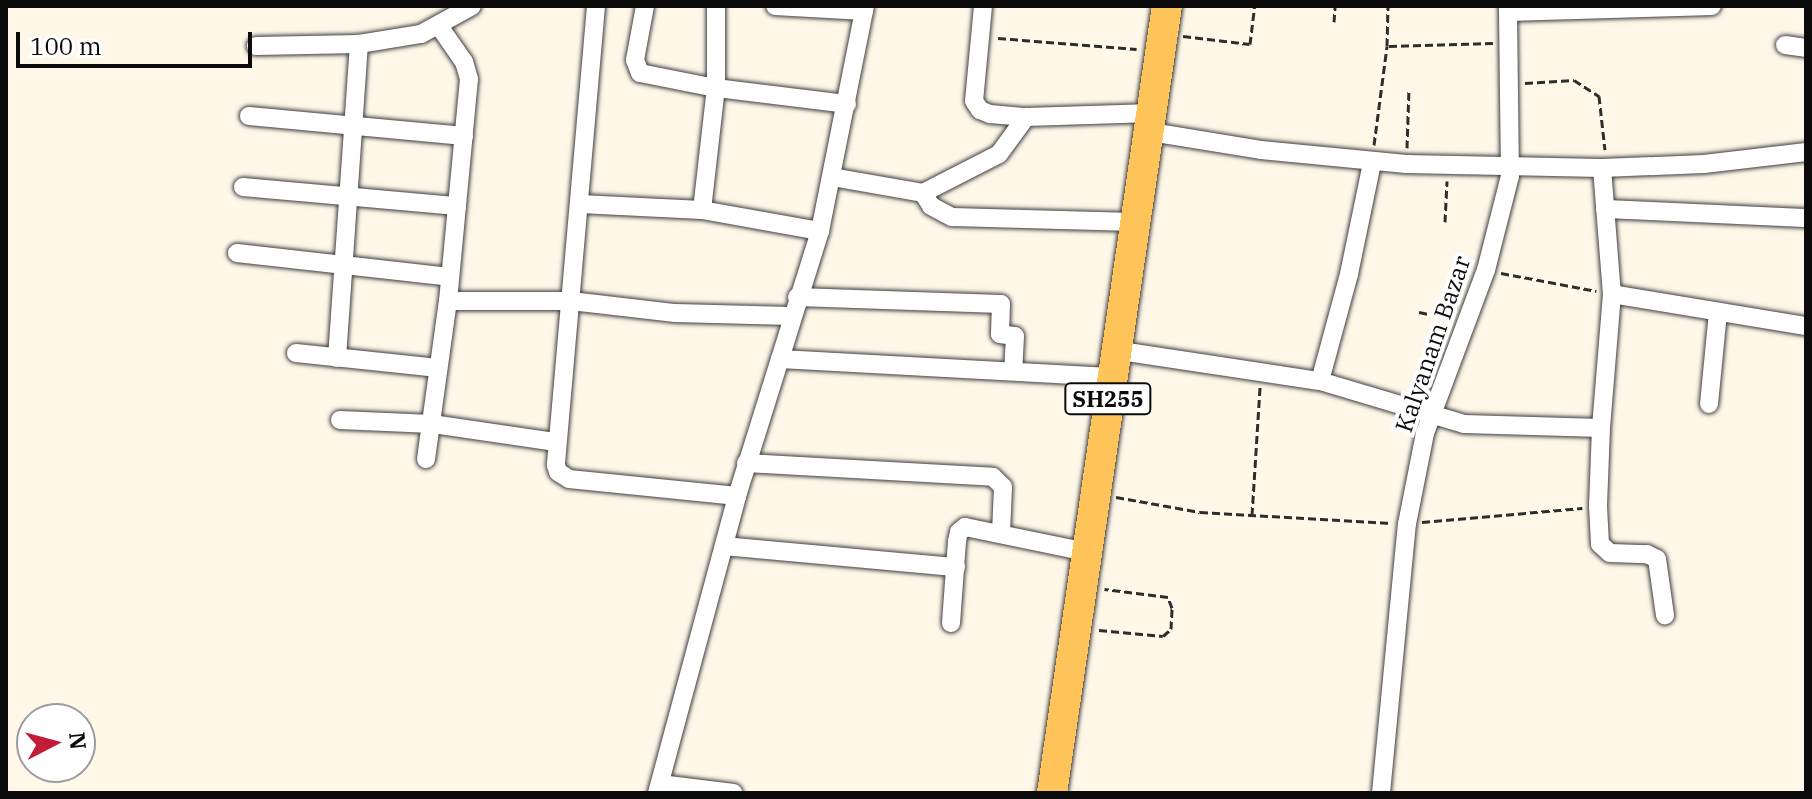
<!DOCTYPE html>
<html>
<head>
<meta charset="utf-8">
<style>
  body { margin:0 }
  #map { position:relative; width:1812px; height:799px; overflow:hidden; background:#fff8e9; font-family:"IBM Plex Serif",serif }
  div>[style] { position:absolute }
  .path>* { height:3px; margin-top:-1.5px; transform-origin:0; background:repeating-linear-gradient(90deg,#2d2d2d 0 8px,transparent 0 12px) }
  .roads { filter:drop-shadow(0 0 2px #3e3e3e) drop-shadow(0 0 2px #3e3e3e) }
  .street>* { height:18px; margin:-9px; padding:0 9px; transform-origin:9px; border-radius:9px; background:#fff }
  .primary>* { height:30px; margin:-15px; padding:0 15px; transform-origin:15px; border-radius:15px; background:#ffc459 }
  span { translate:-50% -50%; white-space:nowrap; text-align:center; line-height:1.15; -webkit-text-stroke:8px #fff; paint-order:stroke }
  .shield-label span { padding:2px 6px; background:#fff; border:2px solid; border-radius:6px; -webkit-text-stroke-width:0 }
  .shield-label { font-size:22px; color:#0b0b0b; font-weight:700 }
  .street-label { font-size:24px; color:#0b0b0b }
  .frame { position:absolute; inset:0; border:8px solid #0b0b0b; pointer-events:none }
  .north { position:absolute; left:16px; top:703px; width:80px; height:80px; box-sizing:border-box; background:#fff; border:2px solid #9d9d9d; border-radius:50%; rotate:84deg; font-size:22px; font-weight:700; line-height:32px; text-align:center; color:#0b0b0b }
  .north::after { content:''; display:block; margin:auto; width:28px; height:36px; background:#c21c36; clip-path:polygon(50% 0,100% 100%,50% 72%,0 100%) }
  .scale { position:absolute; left:16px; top:32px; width:236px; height:36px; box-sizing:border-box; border:4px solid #0b0b0b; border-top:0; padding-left:10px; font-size:24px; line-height:28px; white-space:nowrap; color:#0b0b0b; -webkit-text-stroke:6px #fff; paint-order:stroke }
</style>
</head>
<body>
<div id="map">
  <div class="path">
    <i style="left:1334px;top:22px;width:16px;rotate:-86deg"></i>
    <i style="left:1183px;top:36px;width:67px;rotate:6.8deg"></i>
    <i style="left:1250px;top:44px;width:38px;rotate:-83deg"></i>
    <i style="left:998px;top:38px;width:139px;rotate:4.5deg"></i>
    <i style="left:1389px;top:46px;width:104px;rotate:-1.7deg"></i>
    <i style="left:1525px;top:83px;width:49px;rotate:-3.5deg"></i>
    <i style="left:1574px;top:80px;width:30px;rotate:33deg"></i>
    <i style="left:1599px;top:96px;width:54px;rotate:83.7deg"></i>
    <i style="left:1374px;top:145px;width:100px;rotate:-82.5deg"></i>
    <i style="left:1387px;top:46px;width:40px;rotate:-88.6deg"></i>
    <i style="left:1407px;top:148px;width:59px;rotate:-88.1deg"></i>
    <i style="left:1445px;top:222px;width:41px;rotate:-87.2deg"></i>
    <i style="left:1501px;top:273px;width:97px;rotate:10.7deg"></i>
    <i style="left:1419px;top:312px;width:34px;rotate:12deg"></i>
    <i style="left:1116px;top:497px;width:85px;rotate:10.1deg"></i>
    <i style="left:1200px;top:512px;width:191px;rotate:3.3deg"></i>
    <i style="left:1252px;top:515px;width:128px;rotate:-86.4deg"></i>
    <i style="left:1422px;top:522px;width:161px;rotate:-5deg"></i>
    <i style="left:1099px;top:630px;width:64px;rotate:5.4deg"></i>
    <i style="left:1163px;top:636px;width:11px;rotate:-41deg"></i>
    <i style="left:1171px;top:629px;width:21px;rotate:-87deg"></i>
    <i style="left:1172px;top:608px;width:12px;rotate:-110deg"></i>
    <i style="left:1168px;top:597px;width:64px;rotate:-172.8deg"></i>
  </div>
  <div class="roads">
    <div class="street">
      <i style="left:596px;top:6px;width:461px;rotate:95deg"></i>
      <i style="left:556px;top:465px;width:7px;rotate:74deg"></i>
      <i style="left:558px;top:472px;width:13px;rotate:32deg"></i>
      <i style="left:569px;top:479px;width:169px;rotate:5.8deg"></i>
      <i style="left:645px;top:6px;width:55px;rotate:100.5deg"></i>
      <i style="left:635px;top:60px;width:14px;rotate:69deg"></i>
      <i style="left:640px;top:73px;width:77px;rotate:11.2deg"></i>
      <i style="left:716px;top:88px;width:132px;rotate:7deg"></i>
      <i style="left:775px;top:6px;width:89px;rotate:3.2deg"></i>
      <i style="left:983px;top:6px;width:95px;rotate:95.4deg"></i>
      <i style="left:974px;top:101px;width:11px;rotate:56deg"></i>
      <i style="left:980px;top:110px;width:11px;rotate:22deg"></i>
      <i style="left:990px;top:114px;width:36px;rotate:5deg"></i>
      <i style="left:1508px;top:12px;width:204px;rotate:-1.7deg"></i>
      <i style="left:1785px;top:45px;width:21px;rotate:8deg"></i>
      <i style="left:256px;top:46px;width:103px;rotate:-1.1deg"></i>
      <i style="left:359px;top:44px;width:63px;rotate:-9.2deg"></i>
      <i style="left:421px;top:34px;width:58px;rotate:-28.8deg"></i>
      <i style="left:249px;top:116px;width:216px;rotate:5.3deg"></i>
      <i style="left:1151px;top:132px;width:111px;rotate:9.3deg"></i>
      <i style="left:1261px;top:150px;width:146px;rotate:5.5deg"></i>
      <i style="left:1406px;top:164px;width:196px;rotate:1.2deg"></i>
      <i style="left:1602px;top:168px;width:102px;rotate:-2.2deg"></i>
      <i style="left:1704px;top:164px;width:103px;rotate:-6.7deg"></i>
      <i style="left:1602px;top:168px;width:126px;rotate:85.5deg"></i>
      <i style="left:1612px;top:294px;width:134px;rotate:94.7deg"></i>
      <i style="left:1601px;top:428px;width:78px;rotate:92.2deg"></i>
      <i style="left:1598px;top:506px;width:38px;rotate:87deg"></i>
      <i style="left:1600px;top:544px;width:13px;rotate:42deg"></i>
      <i style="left:1610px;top:553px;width:37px;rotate:2deg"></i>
      <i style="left:1647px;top:554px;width:11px;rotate:27deg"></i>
      <i style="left:1657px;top:559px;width:57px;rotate:81.9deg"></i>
      <i style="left:832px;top:177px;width:92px;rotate:10deg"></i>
      <i style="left:923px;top:193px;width:15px;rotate:58deg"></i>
      <i style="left:931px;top:206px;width:24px;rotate:28deg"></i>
      <i style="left:952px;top:217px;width:182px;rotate:1.6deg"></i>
      <i style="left:243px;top:187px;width:215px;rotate:5.1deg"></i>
      <i style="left:923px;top:193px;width:85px;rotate:-27.2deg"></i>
      <i style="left:999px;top:154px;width:46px;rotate:-53.9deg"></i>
      <i style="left:1026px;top:117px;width:127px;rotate:-1.8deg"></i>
      <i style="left:580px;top:204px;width:122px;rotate:2.8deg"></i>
      <i style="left:702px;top:210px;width:120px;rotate:10.1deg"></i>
      <i style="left:1605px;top:209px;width:201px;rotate:2.6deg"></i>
      <i style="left:702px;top:210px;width:123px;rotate:-83.5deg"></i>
      <i style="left:716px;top:88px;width:82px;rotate:-90deg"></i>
      <i style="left:237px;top:253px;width:214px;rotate:6.4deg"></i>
      <i style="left:1612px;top:294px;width:197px;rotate:9.4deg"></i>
      <i style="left:797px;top:297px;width:204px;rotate:2deg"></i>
      <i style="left:1001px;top:304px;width:30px;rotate:92deg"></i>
      <i style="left:1000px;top:334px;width:15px;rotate:8deg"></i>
      <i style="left:1015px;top:336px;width:35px;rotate:93deg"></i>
      <i style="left:448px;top:301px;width:123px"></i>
      <i style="left:571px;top:301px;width:105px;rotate:6.6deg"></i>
      <i style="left:675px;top:313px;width:116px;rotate:1.5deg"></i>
      <i style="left:1114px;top:350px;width:208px;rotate:8.6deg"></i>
      <i style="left:1320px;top:381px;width:150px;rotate:16.6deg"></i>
      <i style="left:1464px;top:424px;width:137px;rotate:1.7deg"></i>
      <i style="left:296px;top:353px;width:143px;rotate:6deg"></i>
      <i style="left:337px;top:358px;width:315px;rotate:-86deg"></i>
      <i style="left:780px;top:359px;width:331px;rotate:3.1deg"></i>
      <i style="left:1320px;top:381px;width:111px;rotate:-74.8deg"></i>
      <i style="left:1349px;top:274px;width:113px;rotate:-78.3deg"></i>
      <i style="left:1709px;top:404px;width:91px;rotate:-84.4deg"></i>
      <i style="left:340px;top:420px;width:92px;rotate:2.5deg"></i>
      <i style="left:432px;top:424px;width:125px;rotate:8.3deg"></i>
      <i style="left:426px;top:459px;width:160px;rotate:-82.1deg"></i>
      <i style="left:448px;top:301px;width:223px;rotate:-84.6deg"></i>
      <i style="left:469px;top:79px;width:18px;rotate:-106deg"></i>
      <i style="left:464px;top:62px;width:44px;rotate:-124.8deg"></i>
      <i style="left:746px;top:463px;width:247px;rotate:3.2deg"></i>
      <i style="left:993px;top:477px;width:14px;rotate:45deg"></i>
      <i style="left:1003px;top:487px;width:46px;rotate:92.5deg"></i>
      <i style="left:724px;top:546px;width:233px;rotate:5.2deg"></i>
      <i style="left:951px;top:623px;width:82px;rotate:-85.8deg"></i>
      <i style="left:957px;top:541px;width:9px;rotate:-77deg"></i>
      <i style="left:959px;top:532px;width:8px;rotate:-40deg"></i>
      <i style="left:965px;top:527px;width:125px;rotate:11.6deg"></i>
      <i style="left:660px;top:784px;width:74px;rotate:7deg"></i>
      <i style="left:657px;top:793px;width:308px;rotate:-74.9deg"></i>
      <i style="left:737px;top:496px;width:278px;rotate:-72.6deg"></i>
      <i style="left:820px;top:231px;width:229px;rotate:-78.7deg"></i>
      <i style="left:1381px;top:793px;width:270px;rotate:-84.5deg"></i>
      <i style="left:1407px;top:524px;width:93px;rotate:-78.8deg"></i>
      <i style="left:1425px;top:433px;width:174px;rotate:-69.5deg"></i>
      <i style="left:1486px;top:270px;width:97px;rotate:-75.7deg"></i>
      <i style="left:1510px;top:176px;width:170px;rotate:-90.7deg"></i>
    </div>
    <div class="primary">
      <i style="left:1052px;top:793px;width:795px;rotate:-81.69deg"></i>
    </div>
  </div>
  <div class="shield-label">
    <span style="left:1108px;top:399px">SH255</span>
  </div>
  <div class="street-label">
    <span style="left:1433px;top:344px;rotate:-71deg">Kalyanam Bazar</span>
  </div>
  <div class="frame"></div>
  <div class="north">N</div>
  <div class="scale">100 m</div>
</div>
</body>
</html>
